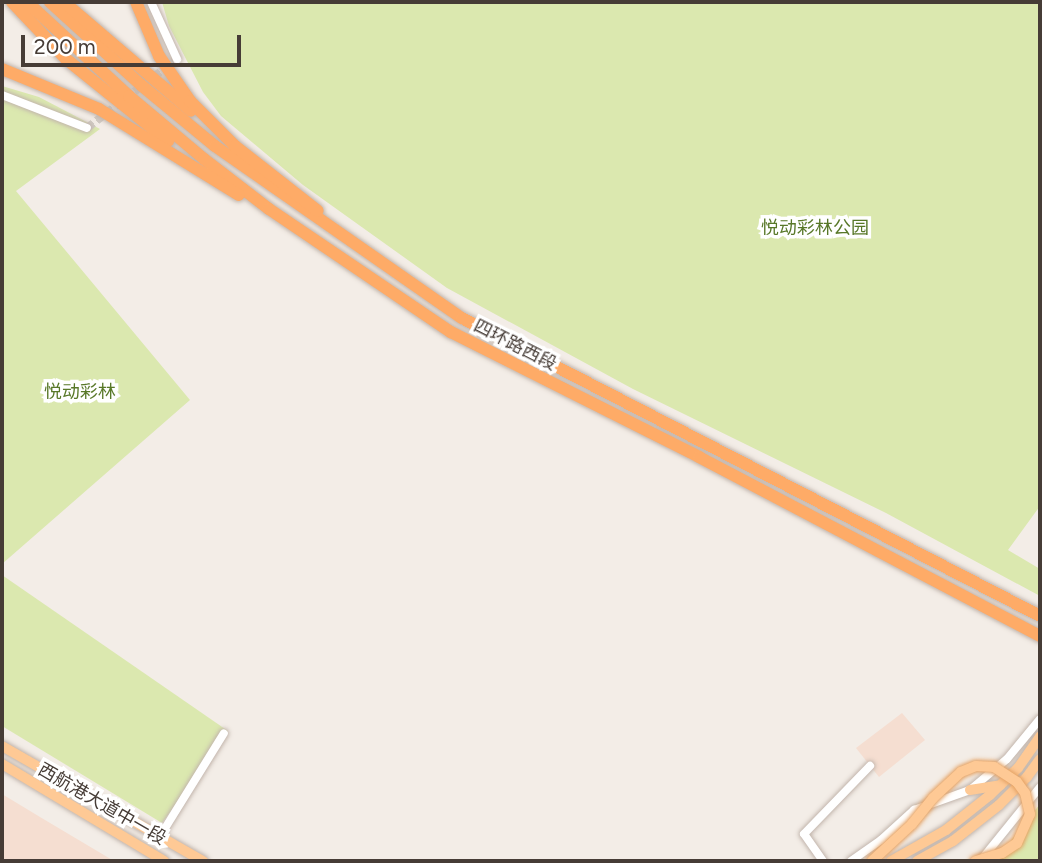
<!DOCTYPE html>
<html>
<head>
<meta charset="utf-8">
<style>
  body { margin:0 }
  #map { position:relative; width:1042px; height:863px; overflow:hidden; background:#f3ede7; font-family:Figtree,"Noto Sans SC",sans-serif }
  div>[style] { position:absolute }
  .commercial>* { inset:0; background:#f5ded1 }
  .green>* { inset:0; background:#dbe8af }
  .minor-tunnel>* { height:8px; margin-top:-4px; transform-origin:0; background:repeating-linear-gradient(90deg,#d0cac4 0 8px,transparent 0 12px) }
  .roads { filter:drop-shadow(0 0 2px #c2b5ac) drop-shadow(0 0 2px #c2b5ac) }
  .minor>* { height:8px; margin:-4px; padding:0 4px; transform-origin:4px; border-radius:4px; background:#fff }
  .major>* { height:10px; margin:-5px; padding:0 5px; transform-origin:5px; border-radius:5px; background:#fec995 }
  .highway>* { height:12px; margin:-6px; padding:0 6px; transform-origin:6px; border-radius:6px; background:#feab67 }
  .bridges { filter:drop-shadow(0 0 2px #e4a264) drop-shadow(0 0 2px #e4a264) }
  .major-bridge>* { height:10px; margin:-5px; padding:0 5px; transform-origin:5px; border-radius:5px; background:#fec995 }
  span { translate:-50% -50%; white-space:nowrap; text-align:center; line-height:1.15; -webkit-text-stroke:7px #fff; paint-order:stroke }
  .park-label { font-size:18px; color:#587828 }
  .street-label { font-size:18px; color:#463c36 }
  .frame { position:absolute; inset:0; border:4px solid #463c36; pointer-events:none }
  .scale { position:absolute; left:21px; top:35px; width:220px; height:32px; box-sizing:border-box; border:4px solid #463c36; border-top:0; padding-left:9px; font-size:21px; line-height:24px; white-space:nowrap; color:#463c36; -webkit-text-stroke:5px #fff; paint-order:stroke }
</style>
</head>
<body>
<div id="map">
  <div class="commercial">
    <i style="clip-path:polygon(902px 713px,925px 740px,879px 777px,856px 748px)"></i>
    <i style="clip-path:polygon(2px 794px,40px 817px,114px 861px,2px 861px)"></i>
  </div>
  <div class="green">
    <i style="clip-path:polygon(162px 2px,1040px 2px,1040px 506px,1008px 550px,1040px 569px,1040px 596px,886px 513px,633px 389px,447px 288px,303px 185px,221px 116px,203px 92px,169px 26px)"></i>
    <i style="clip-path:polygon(2px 86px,39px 97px,100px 129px,16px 191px,190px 400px,2px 564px)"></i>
    <i style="clip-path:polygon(2px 575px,228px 731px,162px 823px,2px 726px)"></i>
    <i style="clip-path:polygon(1040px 804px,1040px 861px,992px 861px,1009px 843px)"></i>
  </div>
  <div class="minor-tunnel">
    <i style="left:87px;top:128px;width:113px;rotate:-37.5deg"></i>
  </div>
  <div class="roads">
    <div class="minor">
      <i style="left:151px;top:2px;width:63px;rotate:65.5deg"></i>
      <i style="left:2px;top:95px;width:91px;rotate:21.2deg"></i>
      <i style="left:159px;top:838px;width:123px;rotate:-58.2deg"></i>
      <i style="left:982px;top:859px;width:92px;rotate:-51.1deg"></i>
      <i style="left:823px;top:861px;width:33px;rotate:-125deg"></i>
      <i style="left:804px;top:834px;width:95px;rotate:-45.9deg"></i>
      <i style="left:851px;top:861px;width:37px;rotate:-35deg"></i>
      <i style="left:881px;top:840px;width:45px;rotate:-42.3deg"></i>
      <i style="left:914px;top:810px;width:59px;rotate:-19.7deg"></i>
      <i style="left:970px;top:790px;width:48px;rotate:-40deg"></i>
      <i style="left:1007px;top:759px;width:52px;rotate:-50.5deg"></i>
    </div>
    <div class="major">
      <i style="left:2px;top:746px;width:232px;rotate:29.8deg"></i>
      <i style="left:2px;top:764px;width:189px;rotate:30.9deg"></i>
      <i style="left:970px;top:790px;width:31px;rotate:-9deg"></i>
      <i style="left:891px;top:861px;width:63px;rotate:-29.4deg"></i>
      <i style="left:946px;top:830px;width:56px;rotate:-38.5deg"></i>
      <i style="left:990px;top:795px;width:39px;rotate:-44deg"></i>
      <i style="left:1018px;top:768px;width:39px;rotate:-55deg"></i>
      <i style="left:917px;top:861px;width:41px;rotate:-29.1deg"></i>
      <i style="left:953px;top:841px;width:58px;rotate:-38deg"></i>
      <i style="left:999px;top:805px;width:40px;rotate:-45deg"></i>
      <i style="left:1027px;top:777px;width:22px;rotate:-54deg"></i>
    </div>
    <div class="highway">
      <i style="left:12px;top:2px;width:79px;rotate:46.5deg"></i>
      <i style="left:66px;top:59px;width:131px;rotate:38.8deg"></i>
      <i style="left:27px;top:2px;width:139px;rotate:42.7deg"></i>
      <i style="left:129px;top:96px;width:98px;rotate:40deg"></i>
      <i style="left:204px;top:159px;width:82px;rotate:37.6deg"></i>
      <i style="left:269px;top:209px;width:220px;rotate:34.1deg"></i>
      <i style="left:451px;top:332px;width:278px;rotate:26.7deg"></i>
      <i style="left:699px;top:457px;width:385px;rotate:27.7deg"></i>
      <i style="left:50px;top:2px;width:123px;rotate:42.4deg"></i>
      <i style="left:141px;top:85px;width:96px;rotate:39.5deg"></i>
      <i style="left:215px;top:146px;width:301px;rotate:34.9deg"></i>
      <i style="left:462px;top:318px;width:650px;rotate:27.27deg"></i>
      <i style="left:64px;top:2px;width:167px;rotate:40.6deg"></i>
      <i style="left:136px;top:2px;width:59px;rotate:66.9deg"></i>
      <i style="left:159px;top:56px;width:55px;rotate:55.4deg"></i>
      <i style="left:190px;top:101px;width:64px;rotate:45deg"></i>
      <i style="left:235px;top:146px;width:105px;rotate:38.1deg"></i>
      <i style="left:2px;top:69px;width:105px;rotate:22.4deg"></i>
      <i style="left:99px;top:109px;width:164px;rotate:31.6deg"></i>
    </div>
  </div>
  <div class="bridges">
    <div class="major-bridge">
      <i style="left:872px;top:861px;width:54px;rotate:-42.8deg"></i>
      <i style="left:912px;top:824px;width:33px;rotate:-51deg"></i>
      <i style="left:933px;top:798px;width:38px;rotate:-43deg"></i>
      <i style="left:961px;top:772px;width:16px;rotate:-22deg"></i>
      <i style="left:976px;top:766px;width:18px;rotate:3deg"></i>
      <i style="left:994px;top:767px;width:27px;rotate:33deg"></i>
      <i style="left:1017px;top:782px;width:14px;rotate:54deg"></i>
      <i style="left:1025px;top:793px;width:22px;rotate:77deg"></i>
      <i style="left:1030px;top:814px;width:32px;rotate:114deg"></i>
      <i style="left:1017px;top:843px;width:18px;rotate:146deg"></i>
      <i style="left:1002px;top:853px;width:28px;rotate:163deg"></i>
    </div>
  </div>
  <div class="park-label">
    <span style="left:815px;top:228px">悦动彩林公园</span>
    <span style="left:80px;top:392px">悦动彩林</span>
  </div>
  <div class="street-label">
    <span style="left:515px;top:345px;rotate:27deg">四环路西段</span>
    <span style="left:102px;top:804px;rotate:30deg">西航港大道中一段</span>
  </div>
  <div class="frame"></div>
  <div class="scale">200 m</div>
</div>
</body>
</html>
